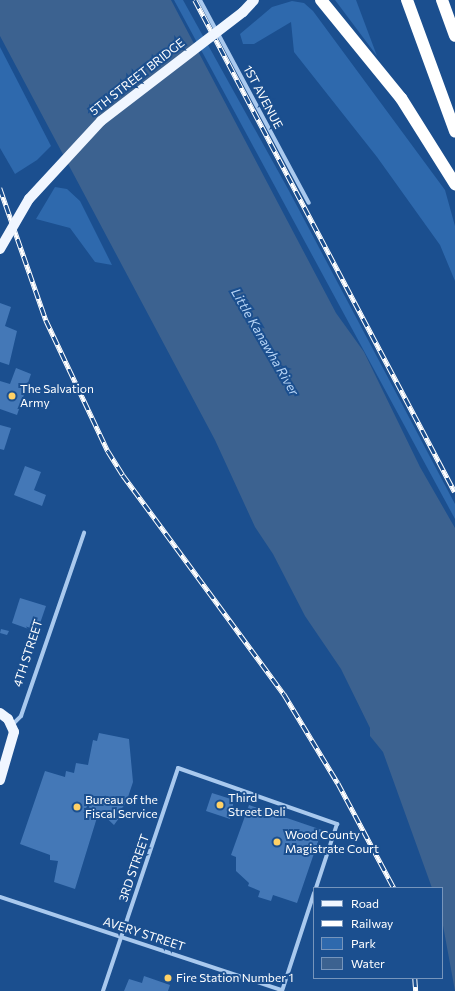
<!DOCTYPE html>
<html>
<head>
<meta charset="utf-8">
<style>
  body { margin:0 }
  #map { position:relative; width:455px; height:991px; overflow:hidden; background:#1b4f8f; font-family:Commissioner,sans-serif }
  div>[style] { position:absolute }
  .green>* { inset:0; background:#2e69ad }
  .water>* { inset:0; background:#3c6290 }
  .building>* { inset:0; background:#4478b7 }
  .street>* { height:4px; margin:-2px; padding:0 2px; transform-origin:2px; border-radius:2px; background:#a9c9ee }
  .primary>* { height:10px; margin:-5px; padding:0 5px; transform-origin:5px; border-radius:5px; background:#f0f6ff }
  .highway>* { height:12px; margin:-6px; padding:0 6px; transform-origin:6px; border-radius:6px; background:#fff }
  .rail>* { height:4.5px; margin-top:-2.25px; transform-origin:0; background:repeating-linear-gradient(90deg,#1b4f8f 0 9px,#fff 0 18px); box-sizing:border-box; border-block:1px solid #fff }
  .primary-bridge>* { height:10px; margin:-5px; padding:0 5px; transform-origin:5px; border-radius:5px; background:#f0f6ff }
  .dots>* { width:11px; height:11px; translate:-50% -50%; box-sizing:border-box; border:2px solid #1b4f8f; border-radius:50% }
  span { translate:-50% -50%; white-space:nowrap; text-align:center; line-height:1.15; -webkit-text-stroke:4px #1b4f8f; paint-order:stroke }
  .street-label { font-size:12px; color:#fff }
  .poi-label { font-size:12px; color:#fff }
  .left { translate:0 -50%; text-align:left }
  .water-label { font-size:13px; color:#b5d3f5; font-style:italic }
  .legend { position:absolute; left:313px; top:887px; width:130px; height:92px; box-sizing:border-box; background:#1b4f8f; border:1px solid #7695bc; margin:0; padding:5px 7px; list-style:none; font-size:12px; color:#fff }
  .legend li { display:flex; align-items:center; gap:8px; height:20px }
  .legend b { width:20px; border:1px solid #7695bc }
</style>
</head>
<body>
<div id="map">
  <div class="green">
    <i style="clip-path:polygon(174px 0,183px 0,288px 189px,455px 504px,455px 519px)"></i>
    <i style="clip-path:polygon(335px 0,356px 0,377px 56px)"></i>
    <i style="clip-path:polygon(292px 1px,304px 3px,313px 11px,445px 190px,455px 226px,455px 281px,440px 245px,377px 157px,294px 52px,291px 22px,254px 44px,243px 44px,240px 34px,272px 7px)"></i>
    <i style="clip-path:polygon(0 47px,51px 146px,37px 160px,15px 174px,0 148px)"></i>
    <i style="clip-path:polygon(55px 187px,67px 189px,80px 201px,112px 265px,95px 262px,70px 228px,36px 219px)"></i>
  </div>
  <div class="water">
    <i style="clip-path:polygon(0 0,171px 0,336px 313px,364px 352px,420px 467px,455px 528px,455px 991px,442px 920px,442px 888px,432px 888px,383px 752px,370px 736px,370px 728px,341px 669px,305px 616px,273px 554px,255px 527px,215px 440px,0 36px)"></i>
  </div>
  <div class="building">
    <i style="clip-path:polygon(0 303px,11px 307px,5px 326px,17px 331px,9px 365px,0 362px)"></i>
    <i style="clip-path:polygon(16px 368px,31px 374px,17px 415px,0 409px,0 381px,10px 384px)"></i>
    <i style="clip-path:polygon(0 425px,11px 428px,4px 450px,0 449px)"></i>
    <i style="clip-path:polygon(25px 466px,41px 472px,34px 490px,46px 495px,42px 506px,14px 495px)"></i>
    <i style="clip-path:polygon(20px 598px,46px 606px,37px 632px,12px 623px)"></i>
    <i style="clip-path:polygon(1px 629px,9px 631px,7px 635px,0 633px)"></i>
    <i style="clip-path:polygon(99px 733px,129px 739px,133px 782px,126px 803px,119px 812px,122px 814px,114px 825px,99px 811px,75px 889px,54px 882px,58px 861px,50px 860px,50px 855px,20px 844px,45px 771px,65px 777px,66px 771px,74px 773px,76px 763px,88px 765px,93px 740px,97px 741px)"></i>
    <i style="clip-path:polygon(212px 793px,234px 800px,230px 819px,206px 811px)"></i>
    <i style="clip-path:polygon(249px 805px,322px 830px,297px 903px,273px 895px,271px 901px,258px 897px,260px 891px,248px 886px,249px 883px,236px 871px,236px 857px,231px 855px)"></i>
    <i style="clip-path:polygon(144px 976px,170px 985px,168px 991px,124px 991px,129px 979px,142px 983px)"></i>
  </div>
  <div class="street">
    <i style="left:200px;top:0;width:230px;rotate:61.8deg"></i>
    <i style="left:12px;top:725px;width:13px;rotate:-45deg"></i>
    <i style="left:21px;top:716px;width:194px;rotate:-71deg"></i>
    <i style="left:0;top:897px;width:297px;rotate:18.3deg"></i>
    <i style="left:103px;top:991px;width:235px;rotate:-71.4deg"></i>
    <i style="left:178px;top:768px;width:169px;rotate:19.4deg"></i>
    <i style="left:337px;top:824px;width:67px;rotate:108.2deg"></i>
    <i style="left:282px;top:991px;width:103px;rotate:-71.9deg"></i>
  </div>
  <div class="primary">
    <i style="left:243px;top:12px;width:16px;rotate:-47deg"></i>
    <i style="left:0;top:713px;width:10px;rotate:37deg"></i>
    <i style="left:8px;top:719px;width:14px;rotate:65deg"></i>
    <i style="left:14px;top:732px;width:50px;rotate:106.3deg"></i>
  </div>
  <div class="highway">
    <i style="left:321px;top:0;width:127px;rotate:50.8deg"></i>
    <i style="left:401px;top:98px;width:102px;rotate:57.9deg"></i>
    <i style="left:407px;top:0;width:140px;rotate:69.9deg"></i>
    <i style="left:442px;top:0;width:38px;rotate:70deg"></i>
  </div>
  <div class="rail">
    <i style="left:195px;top:0;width:556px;rotate:62.15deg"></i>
    <i style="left:0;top:188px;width:140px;rotate:70.8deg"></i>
    <i style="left:46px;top:320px;width:145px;rotate:64.7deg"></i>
    <i style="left:108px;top:451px;width:28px;rotate:58deg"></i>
    <i style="left:123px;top:475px;width:272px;rotate:53.7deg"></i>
    <i style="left:284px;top:694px;width:104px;rotate:58.8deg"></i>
    <i style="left:338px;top:783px;width:119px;rotate:61.9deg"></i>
    <i style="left:415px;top:978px;width:13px;rotate:86deg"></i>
  </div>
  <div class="primary-bridge">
    <i style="left:0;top:249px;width:58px;rotate:-59.9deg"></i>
    <i style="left:29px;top:199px;width:106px;rotate:-47.3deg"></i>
    <i style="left:101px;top:121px;width:179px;rotate:-37.5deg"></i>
  </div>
  <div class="dots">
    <i style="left:12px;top:396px;background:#ffd166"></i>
    <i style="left:220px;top:805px;background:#ffd166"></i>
    <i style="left:77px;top:807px;background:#ffd166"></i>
    <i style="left:277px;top:842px;background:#ffd166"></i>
    <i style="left:168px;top:978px;background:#ffd166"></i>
  </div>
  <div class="street-label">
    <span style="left:137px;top:77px;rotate:-38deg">5TH STREET BRIDGE</span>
    <span style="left:263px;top:97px;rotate:62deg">1ST AVENUE</span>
    <span style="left:28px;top:653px;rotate:-72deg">4TH STREET</span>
    <span style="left:134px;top:868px;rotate:-71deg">3RD STREET</span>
    <span style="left:144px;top:934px;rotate:18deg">AVERY STREET</span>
  </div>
  <div class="poi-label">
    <span class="left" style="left:20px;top:396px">The Salvation<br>Army</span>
    <span class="left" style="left:228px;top:805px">Third<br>Street Deli</span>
    <span class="left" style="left:85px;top:807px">Bureau of the<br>Fiscal Service</span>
    <span class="left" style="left:285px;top:842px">Wood County<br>Magistrate Court</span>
    <span class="left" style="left:176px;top:978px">Fire Station Number 1</span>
  </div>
  <div class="water-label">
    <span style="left:265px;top:342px;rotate:60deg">Little Kanawha River</span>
  </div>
  <ul class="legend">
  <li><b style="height:5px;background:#f0f6ff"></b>Road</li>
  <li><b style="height:5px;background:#fff"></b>Railway</li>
  <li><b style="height:11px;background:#2e69ad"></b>Park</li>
  <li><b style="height:11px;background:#3c6290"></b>Water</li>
  </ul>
</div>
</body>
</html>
